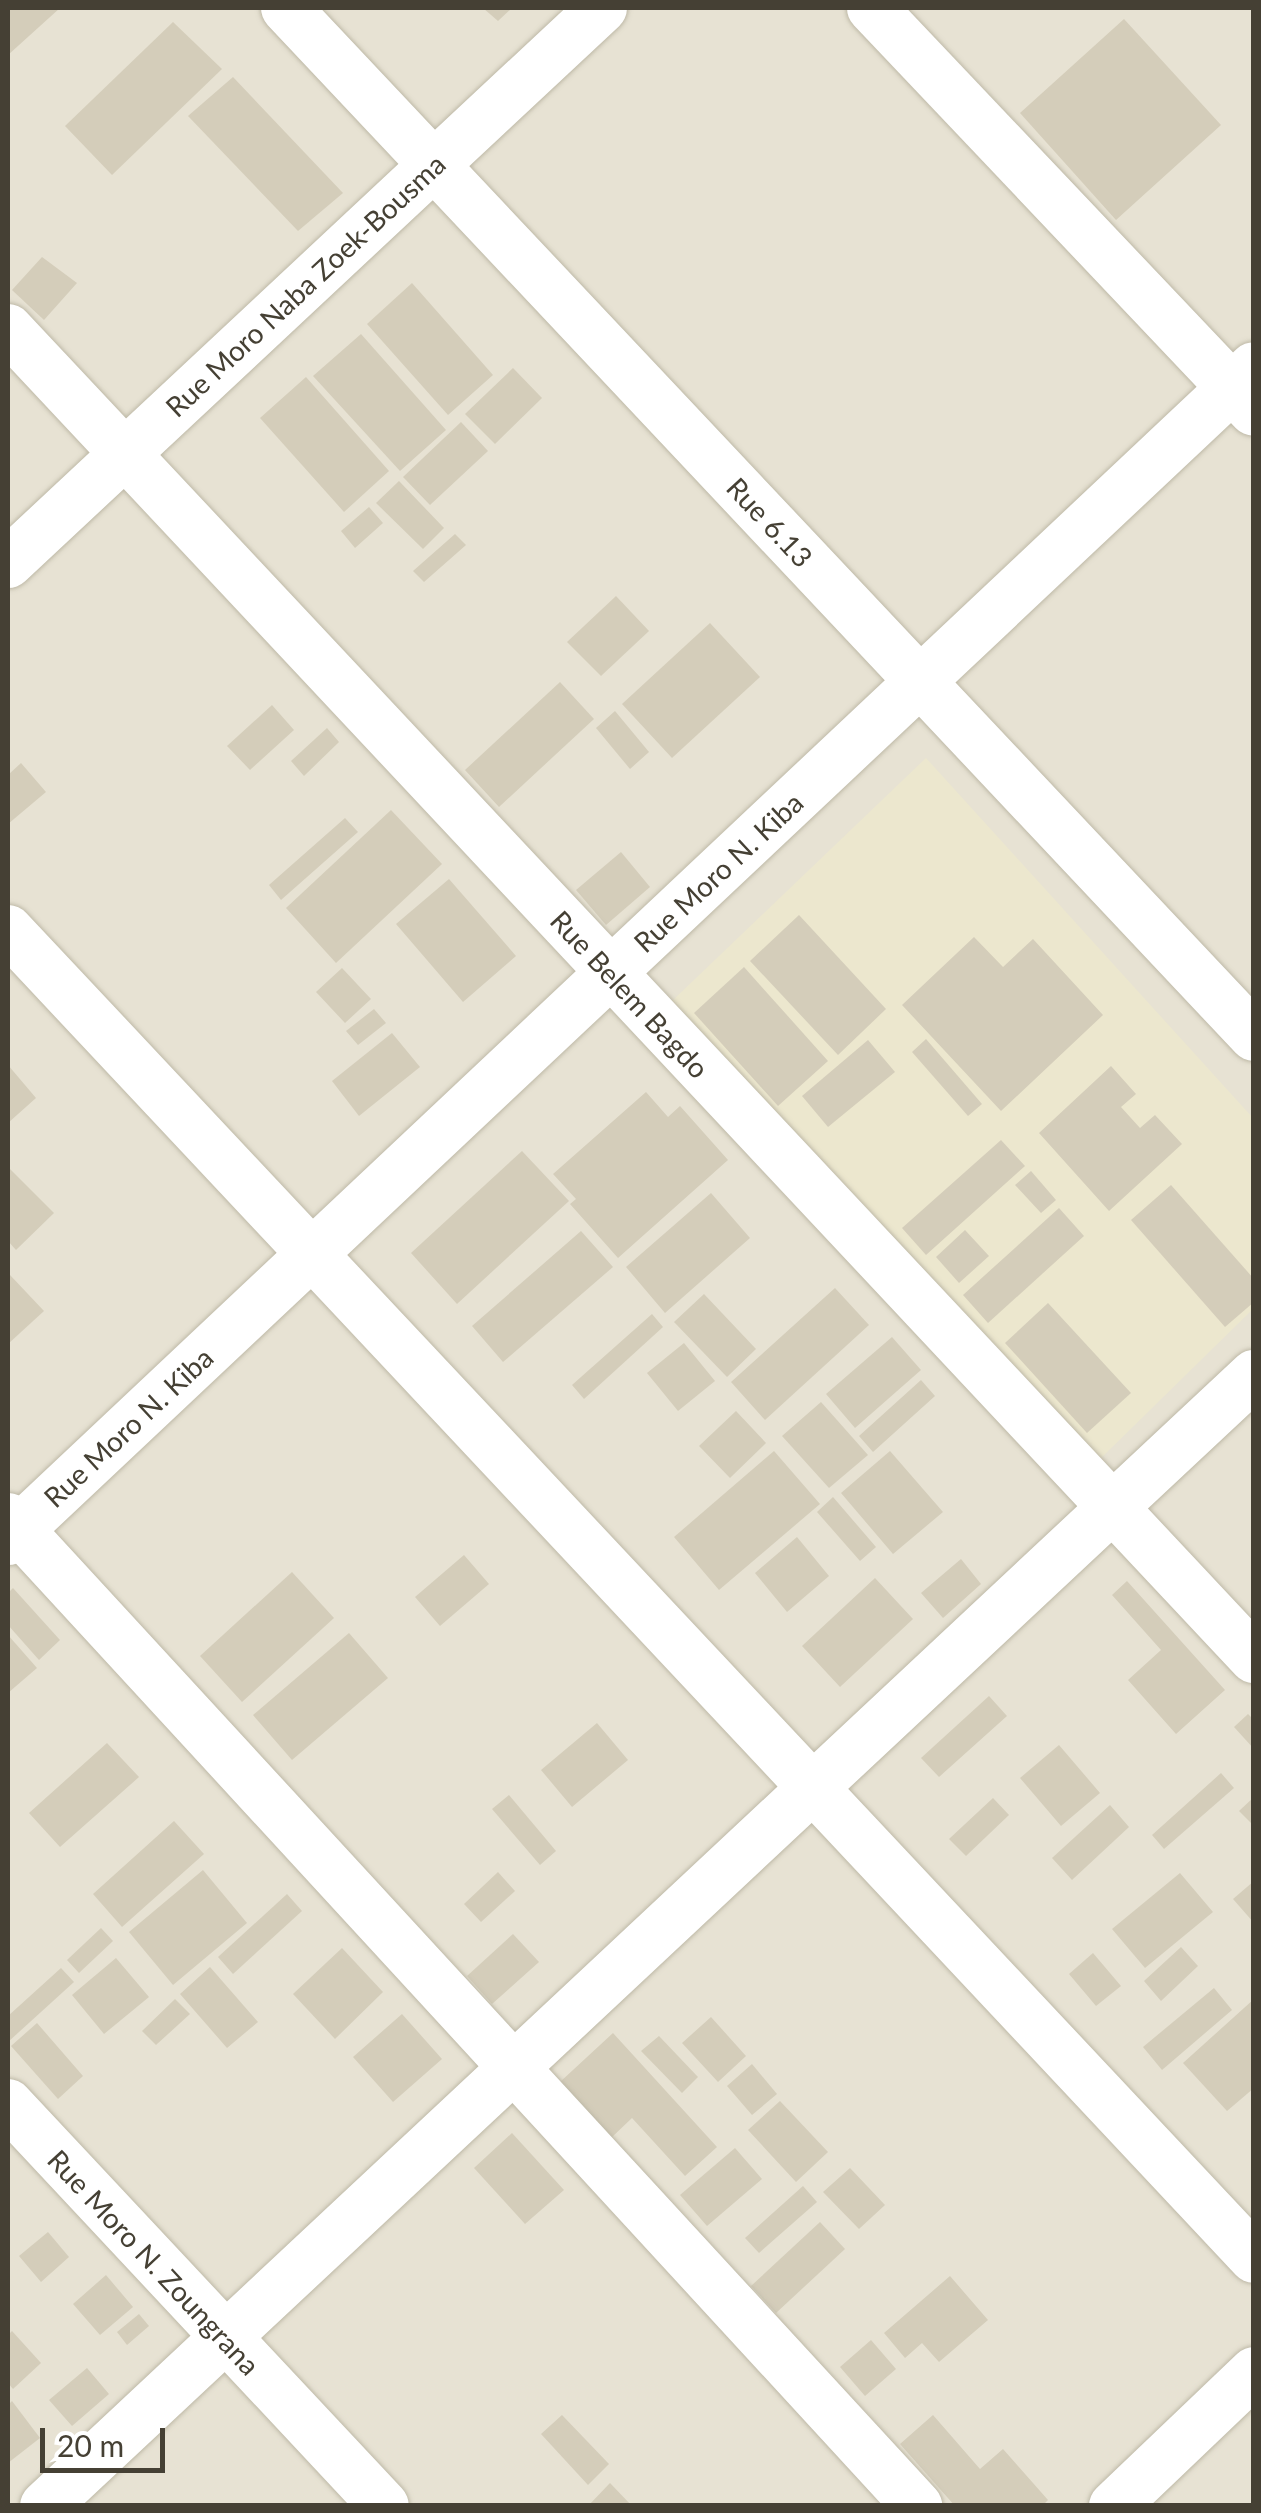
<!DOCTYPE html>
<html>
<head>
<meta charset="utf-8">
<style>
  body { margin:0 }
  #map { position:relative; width:1261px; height:2513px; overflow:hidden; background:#f3f0e5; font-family:Lato,sans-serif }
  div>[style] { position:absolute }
  .residential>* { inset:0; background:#e7e2d3 }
  .education>* { inset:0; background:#ece7ce }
  .building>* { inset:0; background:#d4cdba }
  .roads { filter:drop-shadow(0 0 2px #beb9a7) drop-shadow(0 0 2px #beb9a7) }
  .minor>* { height:50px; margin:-25px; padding:0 25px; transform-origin:25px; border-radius:25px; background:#fff }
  span { translate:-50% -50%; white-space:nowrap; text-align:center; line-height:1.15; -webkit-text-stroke:10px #fff; paint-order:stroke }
  .street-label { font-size:28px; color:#454034 }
  .frame { position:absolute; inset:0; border:10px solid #454034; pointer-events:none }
  .scale { position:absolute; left:40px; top:2428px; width:125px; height:45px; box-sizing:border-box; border:5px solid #454034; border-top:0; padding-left:12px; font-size:30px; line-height:35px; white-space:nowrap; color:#454034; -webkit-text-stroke:8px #fff; paint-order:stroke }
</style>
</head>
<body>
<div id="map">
  <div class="residential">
    <i style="clip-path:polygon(8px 8px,1253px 8px,1253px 2505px,8px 2505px)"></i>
  </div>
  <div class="education">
    <i style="clip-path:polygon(926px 758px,1253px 1118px,1253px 1309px,1097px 1462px,671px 1002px)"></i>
  </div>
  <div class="building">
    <i style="clip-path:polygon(8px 8px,60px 8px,8px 55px)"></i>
    <i style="clip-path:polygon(483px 8px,512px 8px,498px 21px)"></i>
    <i style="clip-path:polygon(1124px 19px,1221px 125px,1116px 220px,1020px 113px)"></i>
    <i style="clip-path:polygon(173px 22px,222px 69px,112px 175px,65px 126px)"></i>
    <i style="clip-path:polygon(233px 77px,343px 193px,298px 231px,188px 116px)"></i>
    <i style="clip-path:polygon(42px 257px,77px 283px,44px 320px,12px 290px)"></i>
    <i style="clip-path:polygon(412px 283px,493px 375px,448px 415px,367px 324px)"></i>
    <i style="clip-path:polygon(361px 334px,446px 430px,400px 471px,313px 376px)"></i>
    <i style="clip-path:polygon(513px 368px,542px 398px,495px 444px,465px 414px)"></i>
    <i style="clip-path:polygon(306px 377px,389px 471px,344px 512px,260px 418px)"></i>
    <i style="clip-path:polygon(461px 422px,488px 451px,430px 505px,403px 477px)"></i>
    <i style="clip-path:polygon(399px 481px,444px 528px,423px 549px,376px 503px)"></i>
    <i style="clip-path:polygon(369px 507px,383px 523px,355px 548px,341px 531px)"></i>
    <i style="clip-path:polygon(455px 534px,466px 545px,424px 582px,413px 571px)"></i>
    <i style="clip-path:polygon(616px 596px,649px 631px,601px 676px,567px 642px)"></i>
    <i style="clip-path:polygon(710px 623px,760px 677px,672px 758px,622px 704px)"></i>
    <i style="clip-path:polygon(560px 682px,594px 719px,499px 807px,465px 770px)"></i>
    <i style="clip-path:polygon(272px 705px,294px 730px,250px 770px,227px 746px)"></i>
    <i style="clip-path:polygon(615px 711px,649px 752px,630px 769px,596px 728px)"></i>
    <i style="clip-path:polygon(327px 728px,339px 742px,304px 776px,291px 761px)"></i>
    <i style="clip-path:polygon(21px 763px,46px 792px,8px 824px,8px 775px)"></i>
    <i style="clip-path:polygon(391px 810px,442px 864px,336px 963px,286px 908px)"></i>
    <i style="clip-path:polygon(345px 818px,358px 832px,281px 900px,269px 885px)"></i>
    <i style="clip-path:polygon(621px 852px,650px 887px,606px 925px,576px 890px)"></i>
    <i style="clip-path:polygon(449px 879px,516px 956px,463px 1002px,396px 924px)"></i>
    <i style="clip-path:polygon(799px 915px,886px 1009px,838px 1055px,750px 961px)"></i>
    <i style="clip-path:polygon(974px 937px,1003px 967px,1033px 939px,1103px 1015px,1001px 1111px,902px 1005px)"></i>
    <i style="clip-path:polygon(744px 967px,828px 1061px,778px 1106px,694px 1013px)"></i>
    <i style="clip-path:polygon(342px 968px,371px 999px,345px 1023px,316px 992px)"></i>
    <i style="clip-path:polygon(374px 1009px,386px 1023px,358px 1045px,346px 1031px)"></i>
    <i style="clip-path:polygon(392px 1033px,420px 1067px,359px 1116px,332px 1081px)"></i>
    <i style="clip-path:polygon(926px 1039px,982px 1104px,968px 1116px,912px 1052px)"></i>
    <i style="clip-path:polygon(868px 1040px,895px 1072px,828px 1127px,802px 1096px)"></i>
    <i style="clip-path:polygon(8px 1065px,36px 1098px,8px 1123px)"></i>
    <i style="clip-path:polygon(1111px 1066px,1136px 1094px,1121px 1107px,1140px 1128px,1155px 1115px,1182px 1144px,1109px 1211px,1039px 1133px)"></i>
    <i style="clip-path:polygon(646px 1092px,668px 1117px,680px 1106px,728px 1160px,618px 1258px,570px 1204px,576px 1199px,553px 1174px)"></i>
    <i style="clip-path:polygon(1001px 1140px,1025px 1166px,926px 1255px,902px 1228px)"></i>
    <i style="clip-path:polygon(522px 1151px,569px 1201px,457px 1304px,411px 1253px)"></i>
    <i style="clip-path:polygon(8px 1167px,54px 1213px,16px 1250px,8px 1241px)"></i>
    <i style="clip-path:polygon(1031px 1171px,1056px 1200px,1041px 1213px,1015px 1185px)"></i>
    <i style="clip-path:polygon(1171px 1185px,1254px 1279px,1254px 1302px,1225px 1327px,1131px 1220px)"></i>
    <i style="clip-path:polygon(711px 1193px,750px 1238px,665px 1313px,626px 1267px)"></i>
    <i style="clip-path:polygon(1059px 1208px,1084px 1236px,988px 1323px,963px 1295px)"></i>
    <i style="clip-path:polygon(965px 1230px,989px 1256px,959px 1283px,936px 1257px)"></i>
    <i style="clip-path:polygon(581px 1231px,613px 1267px,503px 1362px,472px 1326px)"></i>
    <i style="clip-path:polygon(10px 1275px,44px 1311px,8px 1344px,8px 1277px)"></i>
    <i style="clip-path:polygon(835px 1288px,869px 1325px,765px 1420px,731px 1382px)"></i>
    <i style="clip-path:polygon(704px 1294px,756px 1349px,727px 1377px,674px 1322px)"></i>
    <i style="clip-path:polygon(1048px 1303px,1131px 1393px,1087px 1433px,1005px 1343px)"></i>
    <i style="clip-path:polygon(652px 1314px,663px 1327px,584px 1399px,572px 1385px)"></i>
    <i style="clip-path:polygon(892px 1337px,921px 1370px,855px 1428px,826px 1394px)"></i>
    <i style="clip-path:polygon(684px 1343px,715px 1381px,678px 1411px,647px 1373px)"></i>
    <i style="clip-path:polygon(921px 1380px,935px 1396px,873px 1452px,859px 1436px)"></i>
    <i style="clip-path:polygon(821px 1402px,868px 1455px,829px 1488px,782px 1436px)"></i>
    <i style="clip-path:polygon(736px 1411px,766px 1443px,730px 1478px,699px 1446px)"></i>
    <i style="clip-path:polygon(774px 1451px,820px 1504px,719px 1590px,674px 1537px)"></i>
    <i style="clip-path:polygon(890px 1451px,943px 1512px,893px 1554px,841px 1493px)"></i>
    <i style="clip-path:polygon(833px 1497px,876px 1547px,860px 1561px,817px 1512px)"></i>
    <i style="clip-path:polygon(797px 1537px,829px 1576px,787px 1612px,755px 1573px)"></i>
    <i style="clip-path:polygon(464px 1555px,489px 1584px,440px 1626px,415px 1597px)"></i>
    <i style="clip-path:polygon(961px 1559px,981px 1584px,943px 1618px,921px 1593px)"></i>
    <i style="clip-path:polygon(292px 1572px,334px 1618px,242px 1702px,200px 1656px)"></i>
    <i style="clip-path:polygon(875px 1578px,913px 1619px,840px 1687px,802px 1646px)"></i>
    <i style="clip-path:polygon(1127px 1581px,1225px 1690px,1176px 1734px,1128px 1680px,1161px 1650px,1112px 1595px)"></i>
    <i style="clip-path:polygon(13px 1588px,60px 1640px,39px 1660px,8px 1625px,8px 1593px)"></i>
    <i style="clip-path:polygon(349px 1633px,388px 1678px,292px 1760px,253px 1715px)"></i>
    <i style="clip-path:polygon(8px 1635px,37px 1668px,8px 1693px)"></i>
    <i style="clip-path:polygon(989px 1696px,1007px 1716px,939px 1777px,921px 1758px)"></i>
    <i style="clip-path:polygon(1248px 1714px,1254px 1720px,1254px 1749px,1234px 1727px)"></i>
    <i style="clip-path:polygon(597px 1723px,628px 1760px,572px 1807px,541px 1770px)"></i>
    <i style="clip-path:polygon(107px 1743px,139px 1777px,60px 1847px,29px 1813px)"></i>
    <i style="clip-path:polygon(1059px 1745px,1100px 1793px,1061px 1826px,1020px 1778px)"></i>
    <i style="clip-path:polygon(1221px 1773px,1234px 1788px,1164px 1849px,1152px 1835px)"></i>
    <i style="clip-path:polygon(509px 1795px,556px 1851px,540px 1865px,492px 1809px)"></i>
    <i style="clip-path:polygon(1254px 1797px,1254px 1826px,1239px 1811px)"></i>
    <i style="clip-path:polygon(993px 1798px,1009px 1815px,966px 1856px,949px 1839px)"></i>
    <i style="clip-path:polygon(1110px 1805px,1129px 1827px,1072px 1880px,1052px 1858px)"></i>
    <i style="clip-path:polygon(174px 1821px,204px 1854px,122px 1927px,93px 1894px)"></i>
    <i style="clip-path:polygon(203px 1870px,247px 1923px,173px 1985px,129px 1932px)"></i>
    <i style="clip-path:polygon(498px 1872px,515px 1891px,481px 1922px,464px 1904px)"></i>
    <i style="clip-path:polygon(1180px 1873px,1213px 1912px,1145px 1968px,1112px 1929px)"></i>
    <i style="clip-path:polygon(1254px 1881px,1254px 1923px,1233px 1899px)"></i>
    <i style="clip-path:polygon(287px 1894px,302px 1911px,233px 1974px,218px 1957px)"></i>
    <i style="clip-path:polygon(101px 1928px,113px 1941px,79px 1973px,67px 1960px)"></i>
    <i style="clip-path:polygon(513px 1934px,539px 1962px,492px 2004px,467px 1976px)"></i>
    <i style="clip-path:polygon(1181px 1947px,1198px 1966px,1161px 2001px,1144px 1981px)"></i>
    <i style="clip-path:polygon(342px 1948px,383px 1992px,335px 2039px,293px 1994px)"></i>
    <i style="clip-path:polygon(1093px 1953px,1121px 1986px,1096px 2006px,1069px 1974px)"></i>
    <i style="clip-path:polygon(116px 1958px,149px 1997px,104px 2034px,72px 1995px)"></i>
    <i style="clip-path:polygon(210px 1967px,258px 2022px,227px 2048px,180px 1994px)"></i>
    <i style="clip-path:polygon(61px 1968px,74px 1982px,8px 2042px,8px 2016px)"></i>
    <i style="clip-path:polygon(1214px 1988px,1232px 2010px,1162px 2070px,1143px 2047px)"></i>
    <i style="clip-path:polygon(175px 1999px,190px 2014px,156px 2045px,142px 2031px)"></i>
    <i style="clip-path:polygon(1254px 1999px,1254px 2088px,1227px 2111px,1183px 2063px)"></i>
    <i style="clip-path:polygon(402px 2014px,442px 2059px,393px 2102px,353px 2057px)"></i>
    <i style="clip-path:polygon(711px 2017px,746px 2056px,718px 2082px,682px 2043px)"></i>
    <i style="clip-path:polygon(37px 2023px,83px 2076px,58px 2099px,11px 2046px)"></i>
    <i style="clip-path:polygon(613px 2033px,717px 2147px,685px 2176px,632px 2118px,611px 2138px,560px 2082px)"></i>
    <i style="clip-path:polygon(659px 2036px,698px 2077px,682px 2093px,641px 2051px)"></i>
    <i style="clip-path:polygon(752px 2064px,777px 2094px,752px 2115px,727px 2086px)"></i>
    <i style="clip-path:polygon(780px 2101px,828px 2152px,796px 2182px,748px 2130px)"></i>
    <i style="clip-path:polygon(512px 2133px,564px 2190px,525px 2224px,474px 2168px)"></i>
    <i style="clip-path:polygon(735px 2148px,762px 2179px,707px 2226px,680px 2195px)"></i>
    <i style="clip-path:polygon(850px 2168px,885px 2205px,859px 2229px,823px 2192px)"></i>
    <i style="clip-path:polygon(803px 2186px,817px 2202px,759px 2253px,745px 2238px)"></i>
    <i style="clip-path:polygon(820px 2222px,845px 2249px,776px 2313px,751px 2286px)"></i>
    <i style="clip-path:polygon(48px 2232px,69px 2257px,41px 2282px,19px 2256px)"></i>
    <i style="clip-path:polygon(106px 2275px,133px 2307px,100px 2335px,73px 2304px)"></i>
    <i style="clip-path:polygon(950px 2276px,988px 2320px,939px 2362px,922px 2343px,905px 2358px,884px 2333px)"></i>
    <i style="clip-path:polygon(139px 2314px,149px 2326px,127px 2345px,117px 2332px)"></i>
    <i style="clip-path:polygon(12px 2331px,41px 2363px,13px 2389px,8px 2383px,8px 2335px)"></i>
    <i style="clip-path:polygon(871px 2340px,896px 2369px,865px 2396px,840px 2367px)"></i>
    <i style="clip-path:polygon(87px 2368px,109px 2394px,72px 2426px,49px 2400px)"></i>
    <i style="clip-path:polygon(12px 2401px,40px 2438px,8px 2463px,8px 2405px)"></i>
    <i style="clip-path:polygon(562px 2415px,609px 2464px,588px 2485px,541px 2434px)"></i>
    <i style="clip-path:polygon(933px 2415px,980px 2469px,1003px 2449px,1048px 2500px,1042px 2506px,955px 2506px,900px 2444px)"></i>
    <i style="clip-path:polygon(610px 2483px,632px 2506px,588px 2506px)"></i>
  </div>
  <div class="roads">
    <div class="minor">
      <i style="left:286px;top:8px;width:1412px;rotate:46.72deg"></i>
      <i style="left:872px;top:8px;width:555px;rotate:46.53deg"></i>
      <i style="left:8px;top:329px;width:1822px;rotate:46.85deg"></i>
      <i style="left:8px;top:563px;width:813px;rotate:-43.06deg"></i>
      <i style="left:8px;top:930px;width:1821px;rotate:46.82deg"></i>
      <i style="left:8px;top:1518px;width:1343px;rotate:47.38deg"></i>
      <i style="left:8px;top:1540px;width:1711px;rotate:-43.27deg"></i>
      <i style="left:8px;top:2104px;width:550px;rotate:46.91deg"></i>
      <i style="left:45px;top:2506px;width:1656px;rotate:-43.09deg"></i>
      <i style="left:1114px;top:2506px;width:194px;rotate:-43.7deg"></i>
    </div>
  </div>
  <div class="street-label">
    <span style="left:305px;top:285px;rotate:-43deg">Rue Moro Naba Zoek-Bousma</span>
    <span style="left:770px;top:522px;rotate:47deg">Rue 6.13</span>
    <span style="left:718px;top:872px;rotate:-43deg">Rue Moro N. Kiba</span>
    <span style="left:630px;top:994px;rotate:47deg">Rue Belem Bagdo</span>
    <span style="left:128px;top:1427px;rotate:-43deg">Rue Moro N. Kiba</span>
    <span style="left:154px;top:2262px;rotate:47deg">Rue Moro N. Zoungrana</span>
  </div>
  <div class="frame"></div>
  <div class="scale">20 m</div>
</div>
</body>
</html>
